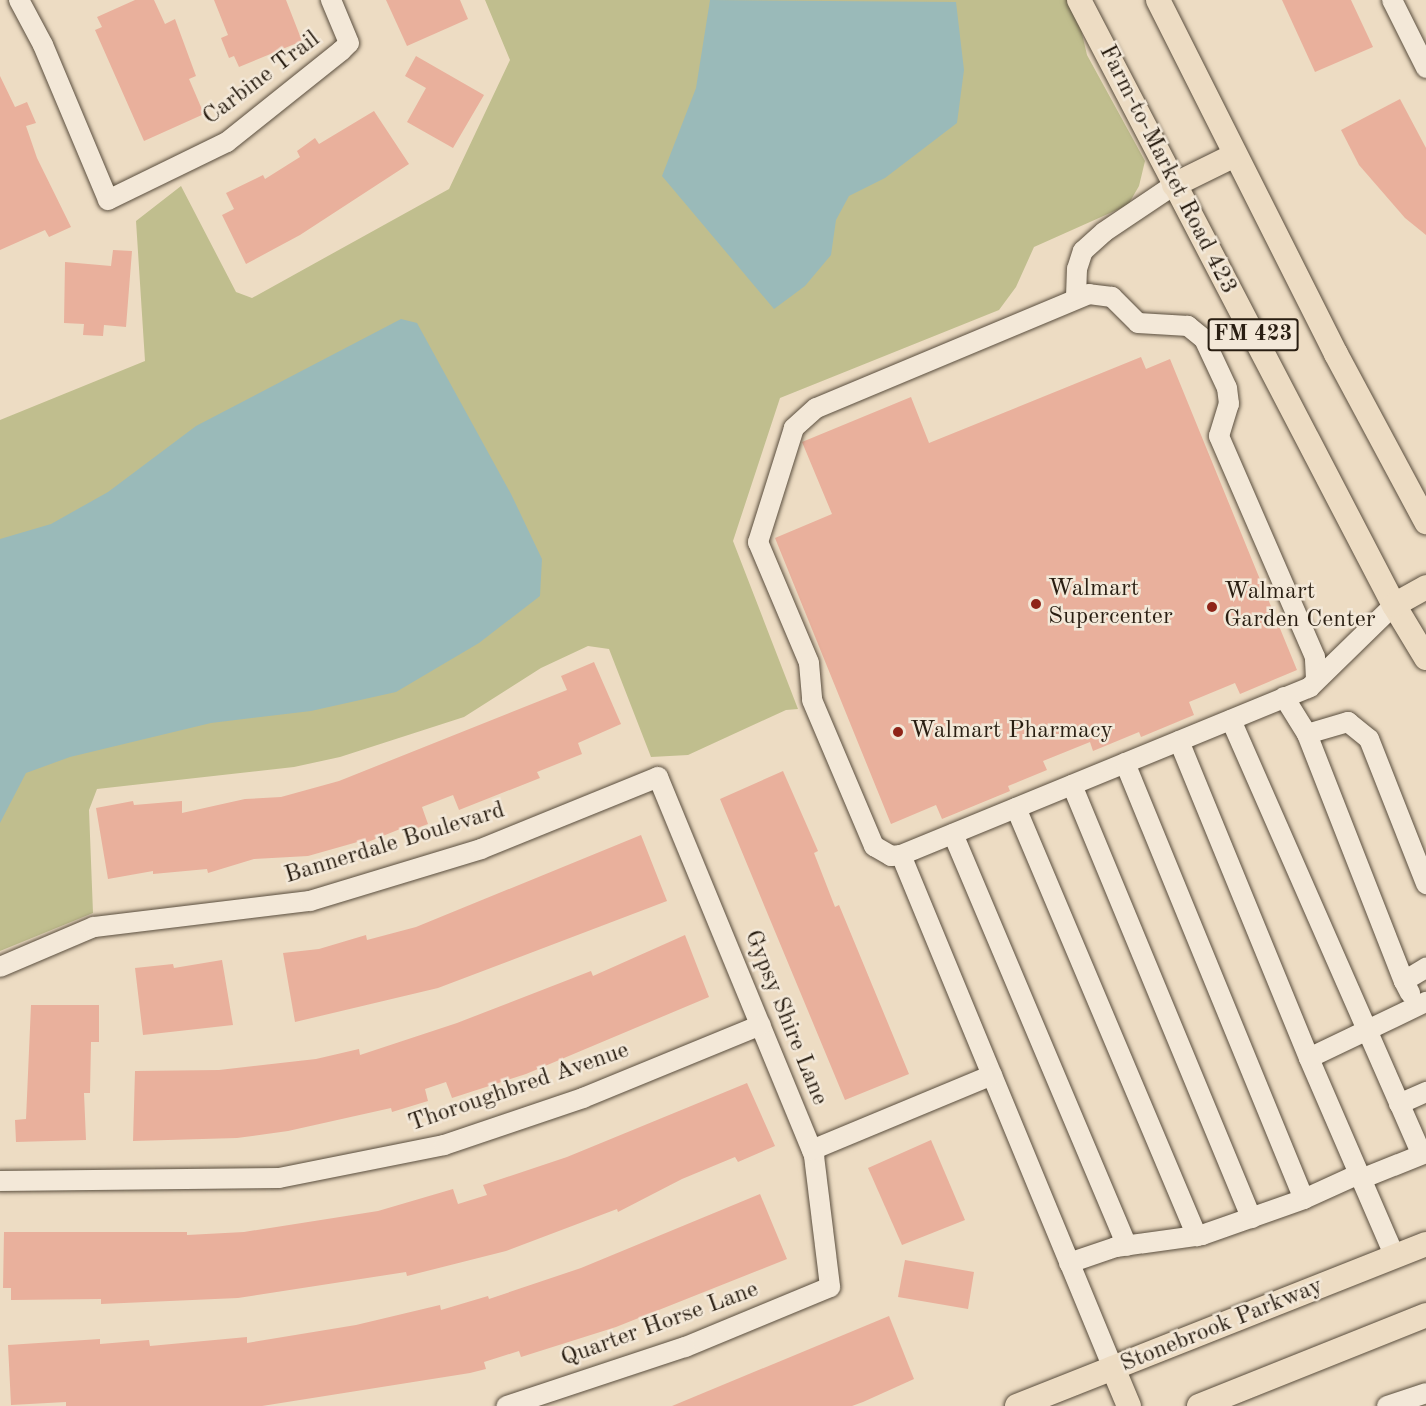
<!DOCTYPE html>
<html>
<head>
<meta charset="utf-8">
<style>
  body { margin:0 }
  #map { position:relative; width:1426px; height:1406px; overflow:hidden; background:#eddcc3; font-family:"Old Standard TT",serif }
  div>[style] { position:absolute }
  .green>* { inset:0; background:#c0be8e }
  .water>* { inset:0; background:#9abab9 }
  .building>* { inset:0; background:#e9b09c }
  .roads { filter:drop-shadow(0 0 2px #5a4e3e) drop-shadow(0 0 2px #5a4e3e) }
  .minor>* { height:20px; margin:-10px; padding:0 10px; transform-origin:10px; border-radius:10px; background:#f3e8d8 }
  .major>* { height:24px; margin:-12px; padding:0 12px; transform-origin:12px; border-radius:12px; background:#eddcc3 }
  .dots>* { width:16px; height:16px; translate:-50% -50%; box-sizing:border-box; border:3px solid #f3e8d8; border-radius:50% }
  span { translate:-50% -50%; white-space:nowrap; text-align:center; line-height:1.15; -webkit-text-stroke:5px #f3e8d8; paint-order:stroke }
  .shield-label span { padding:2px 4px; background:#f3e8d8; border:2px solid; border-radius:4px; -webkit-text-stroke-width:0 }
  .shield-label { font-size:22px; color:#291e12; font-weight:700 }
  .street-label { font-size:24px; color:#291e12 }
  .poi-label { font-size:24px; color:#291e12 }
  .left { translate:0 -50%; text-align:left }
</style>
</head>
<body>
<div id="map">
  <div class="green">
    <i style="clip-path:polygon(485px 0,1067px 0,1080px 25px,1087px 55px,1145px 161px,1139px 186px,1128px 205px,1034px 247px,1016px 287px,999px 310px,780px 398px,733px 541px,798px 709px,786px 710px,688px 755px,651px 757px,609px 649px,588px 646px,541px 668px,464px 717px,340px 757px,294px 767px,97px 789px,89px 810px,93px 913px,0 951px,0 420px,145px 361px,136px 221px,181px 186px,236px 292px,252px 298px,449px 189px,510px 60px)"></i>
  </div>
  <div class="water">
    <i style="clip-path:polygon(710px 0,956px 2px,964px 70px,957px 123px,885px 178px,849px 196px,836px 220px,831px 255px,805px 286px,774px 309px,662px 176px,696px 88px)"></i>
    <i style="clip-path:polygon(401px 319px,417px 323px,511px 494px,542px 559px,540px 596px,479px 643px,396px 692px,311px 711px,211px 723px,70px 757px,26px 773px,0 823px,0 539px,51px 524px,108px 492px,196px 426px)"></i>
  </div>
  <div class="building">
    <i style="clip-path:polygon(135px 0,154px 0,165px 24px,175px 19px,196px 76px,189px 79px,204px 114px,144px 141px,95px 30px,102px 27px,97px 17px)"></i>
    <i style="clip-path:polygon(214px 0,286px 0,302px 41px,239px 67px,234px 56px,229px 58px,221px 38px,228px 35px)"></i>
    <i style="clip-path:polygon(386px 0,460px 0,468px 19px,407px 46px)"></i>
    <i style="clip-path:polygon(1282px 0,1351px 0,1373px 47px,1315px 72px)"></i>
    <i style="clip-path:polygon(416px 56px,484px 95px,453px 148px,407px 122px,426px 88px,405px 76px)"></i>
    <i style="clip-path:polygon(0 76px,15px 107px,27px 102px,36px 123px,26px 126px,37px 158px,71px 227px,49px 237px,45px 230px,0 250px)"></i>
    <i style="clip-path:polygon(1400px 99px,1426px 148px,1426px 235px,1405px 218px,1359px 165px,1341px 130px)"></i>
    <i style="clip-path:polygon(374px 111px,409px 164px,300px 235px,246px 264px,222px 215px,234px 209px,226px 193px,263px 175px,265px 179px,300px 157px,297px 151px,315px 138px,319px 144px)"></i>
    <i style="clip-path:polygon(113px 250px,132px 251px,126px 327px,104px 325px,103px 336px,83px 335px,84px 324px,64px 323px,65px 262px,111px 266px)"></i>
    <i style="clip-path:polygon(1141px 357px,1146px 369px,1170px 359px,1297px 670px,1240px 694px,1235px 683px,1189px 702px,1194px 715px,1141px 737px,1139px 732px,1093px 751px,1090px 742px,1043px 761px,1047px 770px,1008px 786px,1010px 791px,942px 819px,936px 805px,891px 824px,775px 538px,832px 514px,802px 442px,911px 397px,929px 443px)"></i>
    <i style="clip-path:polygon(594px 662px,621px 724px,578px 743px,582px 754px,537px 772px,540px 778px,459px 810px,453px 795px,422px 807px,428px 824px,412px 830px,410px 825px,363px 844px,361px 841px,308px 856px,254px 859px,208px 873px,207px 869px,153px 874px,153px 871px,108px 879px,96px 808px,133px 801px,134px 805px,182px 801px,182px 813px,245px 799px,281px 797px,339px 781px,567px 690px,561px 676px)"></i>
    <i style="clip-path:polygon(783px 771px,818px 851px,814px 853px,835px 907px,839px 905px,909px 1074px,845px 1100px,720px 799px)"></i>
    <i style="clip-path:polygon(641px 835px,667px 901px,438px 988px,295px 1022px,283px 953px,319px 949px,366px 935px,367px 940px,416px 927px)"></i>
    <i style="clip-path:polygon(685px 935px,709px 997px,526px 1074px,452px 1098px,446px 1082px,425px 1089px,428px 1101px,392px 1112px,391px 1108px,288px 1131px,237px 1138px,133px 1141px,135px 1071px,219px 1070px,316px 1059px,359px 1049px,360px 1055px,457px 1023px,591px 971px,593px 976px)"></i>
    <i style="clip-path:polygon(222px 960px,233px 1025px,143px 1035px,135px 968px,173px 964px,174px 968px)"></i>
    <i style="clip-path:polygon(31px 1005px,99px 1005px,99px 1042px,91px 1042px,90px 1093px,84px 1093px,86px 1140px,16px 1142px,15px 1120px,26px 1119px)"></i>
    <i style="clip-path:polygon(747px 1083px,775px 1146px,738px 1162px,735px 1157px,682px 1179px,618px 1212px,617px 1209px,506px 1251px,407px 1276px,406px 1272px,238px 1298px,101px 1304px,101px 1299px,11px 1300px,11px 1288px,3px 1288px,4px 1232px,187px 1232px,187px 1235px,244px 1232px,378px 1211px,453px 1189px,458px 1204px,487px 1195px,483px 1185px,567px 1157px)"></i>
    <i style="clip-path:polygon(931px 1140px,965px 1220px,902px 1245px,868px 1168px)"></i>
    <i style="clip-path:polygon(760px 1194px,787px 1259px,616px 1327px,521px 1357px,519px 1351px,484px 1362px,486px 1369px,470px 1373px,262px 1406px,66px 1406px,66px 1402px,11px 1405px,8px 1345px,100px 1339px,100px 1344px,149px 1340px,150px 1346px,247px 1337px,247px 1343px,356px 1325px,440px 1305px,441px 1310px,488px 1296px,489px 1299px,581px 1268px)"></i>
    <i style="clip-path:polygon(905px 1260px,974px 1272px,968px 1309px,898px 1297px)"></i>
    <i style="clip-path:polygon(889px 1316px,914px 1379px,863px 1402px,852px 1406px,672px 1406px)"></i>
  </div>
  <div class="roads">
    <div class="minor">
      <i style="left:19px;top:0;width:51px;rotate:61.9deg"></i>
      <i style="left:43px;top:45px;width:168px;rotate:67.2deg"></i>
      <i style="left:108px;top:200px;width:132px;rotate:-26deg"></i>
      <i style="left:227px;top:142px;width:146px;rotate:-38.6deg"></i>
      <i style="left:341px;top:51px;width:11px;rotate:-45deg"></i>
      <i style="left:349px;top:43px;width:47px;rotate:-112.7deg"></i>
      <i style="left:1392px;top:0;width:76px;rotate:63.4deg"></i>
      <i style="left:1076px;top:297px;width:28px;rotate:-88deg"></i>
      <i style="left:1077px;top:269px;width:19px;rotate:-72deg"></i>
      <i style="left:1083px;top:251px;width:28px;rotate:-42deg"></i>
      <i style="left:1104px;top:232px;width:84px;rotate:-33.9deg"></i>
      <i style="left:1316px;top:679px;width:22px;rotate:-93deg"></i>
      <i style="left:1315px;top:657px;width:241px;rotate:-113.5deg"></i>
      <i style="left:1219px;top:436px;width:34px;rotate:-73deg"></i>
      <i style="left:1229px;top:404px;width:16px;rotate:-97deg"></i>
      <i style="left:1227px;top:388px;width:54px;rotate:-115.1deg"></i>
      <i style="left:1204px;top:339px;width:21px;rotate:-141deg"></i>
      <i style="left:1188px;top:326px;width:50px;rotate:-176.6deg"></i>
      <i style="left:1138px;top:323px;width:37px;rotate:-135deg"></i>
      <i style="left:1112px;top:297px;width:23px;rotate:-173deg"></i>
      <i style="left:1089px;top:294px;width:296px;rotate:157.3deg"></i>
      <i style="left:816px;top:408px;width:30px;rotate:138deg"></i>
      <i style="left:794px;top:428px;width:120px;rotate:107.5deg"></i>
      <i style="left:758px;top:542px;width:131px;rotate:67.1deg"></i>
      <i style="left:809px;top:663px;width:37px;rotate:85deg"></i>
      <i style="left:812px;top:700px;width:159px;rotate:67deg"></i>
      <i style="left:874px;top:846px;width:20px;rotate:30deg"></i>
      <i style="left:891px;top:856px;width:10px;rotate:-6deg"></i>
      <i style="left:901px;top:855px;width:442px;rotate:-22.3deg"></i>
      <i style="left:1310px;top:687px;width:117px;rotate:-44.3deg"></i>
      <i style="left:1284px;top:697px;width:44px;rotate:58.1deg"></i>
      <i style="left:1307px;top:734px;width:43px;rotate:-16.3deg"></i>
      <i style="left:1348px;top:722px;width:27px;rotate:39deg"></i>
      <i style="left:1369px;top:739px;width:156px;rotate:68.5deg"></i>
      <i style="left:1231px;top:720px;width:473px;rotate:66.3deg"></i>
      <i style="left:1307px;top:734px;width:265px;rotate:68.6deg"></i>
      <i style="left:1179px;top:741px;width:343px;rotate:67.7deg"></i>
      <i style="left:1125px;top:763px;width:471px;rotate:67.7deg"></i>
      <i style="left:1304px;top:1199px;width:60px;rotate:-24.4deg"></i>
      <i style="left:1072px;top:785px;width:469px;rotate:67.5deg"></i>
      <i style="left:1016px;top:808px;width:465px;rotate:67.1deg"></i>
      <i style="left:953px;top:834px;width:447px;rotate:67.1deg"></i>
      <i style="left:901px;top:855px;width:555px;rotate:67.55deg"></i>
      <i style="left:0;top:967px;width:102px;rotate:-23.1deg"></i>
      <i style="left:94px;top:927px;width:218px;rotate:-6.9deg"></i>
      <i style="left:310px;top:901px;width:179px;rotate:-16.9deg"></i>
      <i style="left:481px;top:849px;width:191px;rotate:-22.1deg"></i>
      <i style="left:658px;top:777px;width:410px;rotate:67.6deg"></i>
      <i style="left:814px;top:1156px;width:132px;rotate:83deg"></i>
      <i style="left:830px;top:1287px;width:157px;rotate:157.5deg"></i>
      <i style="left:685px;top:1347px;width:188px;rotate:161.7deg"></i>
      <i style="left:1410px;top:993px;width:13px;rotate:-117deg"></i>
      <i style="left:1404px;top:981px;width:26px;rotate:-31deg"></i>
      <i style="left:1399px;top:1104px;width:30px;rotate:-24deg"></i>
      <i style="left:812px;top:1150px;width:195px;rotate:-22.6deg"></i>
      <i style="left:1361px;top:1179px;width:70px;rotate:-21.8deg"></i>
      <i style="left:0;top:1181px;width:279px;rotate:-0.6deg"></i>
      <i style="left:279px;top:1178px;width:168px;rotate:-11.3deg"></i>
      <i style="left:444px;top:1145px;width:147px;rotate:-18.7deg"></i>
      <i style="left:583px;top:1098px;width:192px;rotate:-22.3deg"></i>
      <i style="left:1395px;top:1257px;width:217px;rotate:-113.4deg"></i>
      <i style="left:1309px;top:1058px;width:130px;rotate:-25.6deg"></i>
      <i style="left:1069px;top:1263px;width:50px;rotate:-18.8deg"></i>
      <i style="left:1116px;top:1247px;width:87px;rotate:-7.9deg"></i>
      <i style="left:1202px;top:1235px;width:108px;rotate:-19.4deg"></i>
      <i style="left:1387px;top:1406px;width:41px;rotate:-18.4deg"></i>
    </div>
    <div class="major">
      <i style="left:1079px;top:0;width:682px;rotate:62.5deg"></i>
      <i style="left:1394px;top:605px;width:62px;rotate:58.9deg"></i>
      <i style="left:1158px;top:0;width:396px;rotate:63.3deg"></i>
      <i style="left:1336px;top:354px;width:191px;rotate:61.8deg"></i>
      <i style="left:1174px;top:185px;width:68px;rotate:-26.2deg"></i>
      <i style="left:1394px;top:605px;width:37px;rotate:-29deg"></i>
      <i style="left:1113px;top:1368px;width:41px;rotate:67.2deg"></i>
      <i style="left:1017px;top:1406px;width:440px;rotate:-21.6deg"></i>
      <i style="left:1199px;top:1406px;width:245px;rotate:-21.8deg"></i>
    </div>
  </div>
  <div class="dots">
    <i style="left:1036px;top:604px;background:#8f2418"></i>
    <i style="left:1212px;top:607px;background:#8f2418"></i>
    <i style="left:898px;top:732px;background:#8f2418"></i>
  </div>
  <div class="shield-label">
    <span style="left:1253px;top:335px">FM 423</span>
  </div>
  <div class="street-label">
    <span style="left:262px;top:79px;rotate:-37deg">Carbine Trail</span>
    <span style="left:1167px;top:170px;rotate:63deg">Farm-to-Market Road 423</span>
    <span style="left:395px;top:844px;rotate:-17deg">Bannerdale Boulevard</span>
    <span style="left:785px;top:1018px;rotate:68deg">Gypsy Shire Lane</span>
    <span style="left:519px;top:1088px;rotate:-19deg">Thoroughbred Avenue</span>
    <span style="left:660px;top:1325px;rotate:-20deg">Quarter Horse Lane</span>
    <span style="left:1222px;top:1326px;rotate:-22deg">Stonebrook Parkway</span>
  </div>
  <div class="poi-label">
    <span class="left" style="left:1048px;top:604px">Walmart<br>Supercenter</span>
    <span class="left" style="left:1224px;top:607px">Walmart<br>Garden Center</span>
    <span class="left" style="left:910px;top:732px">Walmart Pharmacy</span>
  </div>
</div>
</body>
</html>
